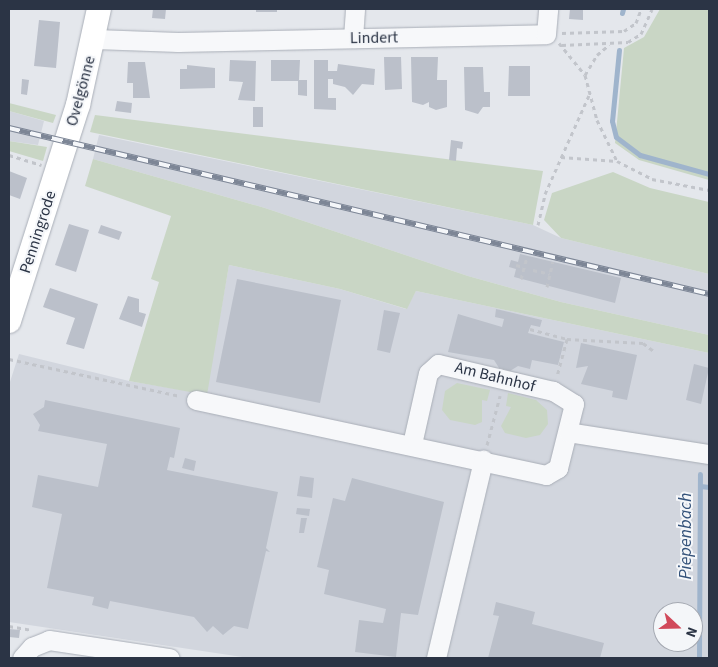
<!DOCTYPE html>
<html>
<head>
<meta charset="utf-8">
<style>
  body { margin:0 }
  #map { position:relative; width:718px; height:667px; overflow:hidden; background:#e4e7ec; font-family:"Source Sans 3",sans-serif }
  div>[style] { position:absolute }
  .built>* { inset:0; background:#d2d6de }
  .green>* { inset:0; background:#c9d6c5 }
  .stream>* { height:5px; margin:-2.5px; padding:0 2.5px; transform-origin:2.5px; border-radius:2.5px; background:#9fb4cc }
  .building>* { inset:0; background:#bbc0ca }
  .path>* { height:3px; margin-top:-1.5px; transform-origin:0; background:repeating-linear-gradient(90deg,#c2c5cb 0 4px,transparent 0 8px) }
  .roads { filter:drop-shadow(0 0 1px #a9aeb7) drop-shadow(0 0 1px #a9aeb7) }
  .minor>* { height:19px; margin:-9.5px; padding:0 9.5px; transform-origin:9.5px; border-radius:9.5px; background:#f7f8fa }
  .major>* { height:24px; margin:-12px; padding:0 12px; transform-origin:12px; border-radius:12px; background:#fff }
  .rail>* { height:5.5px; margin-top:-2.75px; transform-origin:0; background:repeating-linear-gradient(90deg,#f4f6f9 0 11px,#7d8696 0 22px); box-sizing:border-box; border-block:1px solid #7d8696 }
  span { translate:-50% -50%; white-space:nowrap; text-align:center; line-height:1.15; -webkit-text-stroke:4px #f4f6f9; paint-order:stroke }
  .street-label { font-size:16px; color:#2b3445 }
  .water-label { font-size:18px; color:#34527a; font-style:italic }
  .frame { position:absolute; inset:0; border:10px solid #2b3445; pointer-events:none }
  .north { position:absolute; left:653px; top:602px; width:50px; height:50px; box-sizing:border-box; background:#f4f6f9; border:1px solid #a4a8b1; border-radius:50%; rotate:111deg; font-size:14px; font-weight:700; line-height:20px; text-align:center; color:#2b3445 }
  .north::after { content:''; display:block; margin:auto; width:18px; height:22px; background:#d1495b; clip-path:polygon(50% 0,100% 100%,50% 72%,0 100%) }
</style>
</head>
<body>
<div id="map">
  <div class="built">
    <i style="clip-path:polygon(9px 111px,44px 121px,38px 145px,9px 141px)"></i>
    <i style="clip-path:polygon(99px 135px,533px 225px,561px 238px,709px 274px,709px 335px,561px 302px,468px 276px,265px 208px,93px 159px)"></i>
    <i style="clip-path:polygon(evenodd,229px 265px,340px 289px,406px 309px,416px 291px,709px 353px,709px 658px,249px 658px,9px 622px,9px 385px,19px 354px,129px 381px,206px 394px,229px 265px,663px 612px,693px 612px,693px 642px,663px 642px,663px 612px)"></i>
  </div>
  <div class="green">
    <i style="clip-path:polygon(660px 9px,709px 9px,709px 180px,639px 160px,615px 143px,624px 48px,644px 37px)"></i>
    <i style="clip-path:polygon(9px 103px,56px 115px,53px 123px,9px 111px)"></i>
    <i style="clip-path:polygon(95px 115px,543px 171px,533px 225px,90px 132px)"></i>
    <i style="clip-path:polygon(9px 141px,47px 147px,43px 161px,9px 151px)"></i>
    <i style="clip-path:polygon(93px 159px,265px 208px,468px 276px,561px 302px,709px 335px,709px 353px,416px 291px,407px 309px,340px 289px,229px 265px,207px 395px,129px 381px,159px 282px,151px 279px,171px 216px,85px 186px)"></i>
    <i style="clip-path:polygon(613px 172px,650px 188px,709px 202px,709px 274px,561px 238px,544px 220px,552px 193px)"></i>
    <i style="clip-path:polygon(457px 383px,490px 390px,487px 401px,482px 400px,482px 422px,475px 425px,450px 420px,442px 410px,445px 391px)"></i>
    <i style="clip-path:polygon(508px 393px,536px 400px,547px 410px,548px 424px,540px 435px,526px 438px,505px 433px,501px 426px,511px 407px,506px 406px)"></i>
  </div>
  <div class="stream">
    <i style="left:622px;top:13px;width:4px;rotate:-76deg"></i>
    <i style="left:619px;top:50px;width:71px;rotate:95.6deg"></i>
    <i style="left:612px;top:121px;width:16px;rotate:76deg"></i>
    <i style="left:616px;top:137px;width:30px;rotate:37deg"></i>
    <i style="left:640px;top:155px;width:72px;rotate:15.4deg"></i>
    <i style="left:700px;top:486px;width:9px;rotate:6deg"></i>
    <i style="left:699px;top:658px;width:184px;rotate:-89.7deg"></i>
  </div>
  <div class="building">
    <i style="clip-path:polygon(153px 9px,166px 9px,165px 19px,152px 18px)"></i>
    <i style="clip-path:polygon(256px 9px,277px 9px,277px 12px,256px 12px)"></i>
    <i style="clip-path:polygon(570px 9px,583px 9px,583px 20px,569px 19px)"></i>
    <i style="clip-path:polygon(39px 20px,60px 22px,56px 68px,34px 66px)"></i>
    <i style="clip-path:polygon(384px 57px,401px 57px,402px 89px,385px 90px)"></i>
    <i style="clip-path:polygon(411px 57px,438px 57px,437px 80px,447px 80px,447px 107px,436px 110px,429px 107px,429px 102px,423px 105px,412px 102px)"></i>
    <i style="clip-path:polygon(230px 60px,256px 61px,255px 101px,238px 100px,243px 82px,229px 81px)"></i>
    <i style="clip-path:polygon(271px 60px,300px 60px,299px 80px,307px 80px,307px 96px,298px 95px,298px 81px,271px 81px)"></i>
    <i style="clip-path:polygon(314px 60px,328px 60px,328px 71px,337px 71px,338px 64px,375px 69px,374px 85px,362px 84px,353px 95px,345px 87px,333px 84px,333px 79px,328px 79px,328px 98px,336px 98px,336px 110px,314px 109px)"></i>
    <i style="clip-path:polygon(128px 62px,145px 62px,150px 98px,133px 98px,133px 83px,127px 83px)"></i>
    <i style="clip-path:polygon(187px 65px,215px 68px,215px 88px,180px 89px,180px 69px,187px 69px)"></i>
    <i style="clip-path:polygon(509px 66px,530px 66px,530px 96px,508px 96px)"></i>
    <i style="clip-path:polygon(464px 67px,483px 67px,484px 92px,490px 92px,490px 107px,483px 107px,478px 114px,465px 110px)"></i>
    <i style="clip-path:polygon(22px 79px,29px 80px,27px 95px,21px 94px)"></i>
    <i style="clip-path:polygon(117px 101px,132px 103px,131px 113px,115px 111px)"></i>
    <i style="clip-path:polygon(253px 107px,263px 107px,263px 127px,253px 127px)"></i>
    <i style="clip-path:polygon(451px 140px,463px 142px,462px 149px,457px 148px,456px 161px,449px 160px)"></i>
    <i style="clip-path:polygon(9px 171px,27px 178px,20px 199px,9px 195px)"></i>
    <i style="clip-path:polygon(69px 224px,89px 230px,76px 272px,55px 265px)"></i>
    <i style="clip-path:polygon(101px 225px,122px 232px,119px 240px,98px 233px)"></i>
    <i style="clip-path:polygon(520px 254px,621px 278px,615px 303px,514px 277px,516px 269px,509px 267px,511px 260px,518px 262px)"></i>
    <i style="clip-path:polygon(237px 279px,341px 300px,320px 403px,216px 382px)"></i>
    <i style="clip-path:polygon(50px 288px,98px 304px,84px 349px,66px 344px,75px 318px,43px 307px)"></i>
    <i style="clip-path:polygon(128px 296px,139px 299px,139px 312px,146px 314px,142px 327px,119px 319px)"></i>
    <i style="clip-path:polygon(496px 309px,542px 320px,540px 327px,531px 325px,528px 333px,564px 342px,558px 365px,532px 360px,530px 369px,518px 366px,510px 371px,499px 368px,494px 360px,448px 352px,458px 314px,502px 327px,504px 319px,495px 317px)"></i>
    <i style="clip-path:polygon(384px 310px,400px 313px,390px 353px,377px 350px)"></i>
    <i style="clip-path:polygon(581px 343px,637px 355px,627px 400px,612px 397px,613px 391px,581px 384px,588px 366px,576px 368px)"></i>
    <i style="clip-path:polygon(694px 364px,709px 368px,701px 404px,686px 400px)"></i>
    <i style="clip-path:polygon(45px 400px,180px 428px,174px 458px,170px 457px,167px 470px,278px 492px,266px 548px,270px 552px,266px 551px,248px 629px,234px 626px,223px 635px,213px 626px,207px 632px,194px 617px,110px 601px,108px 609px,92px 605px,94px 597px,47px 588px,62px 514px,32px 507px,38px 475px,98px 487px,107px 444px,38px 431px,40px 425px,33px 414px,44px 407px)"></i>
    <i style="clip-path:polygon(185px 458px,196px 461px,194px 471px,182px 468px)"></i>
    <i style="clip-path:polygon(300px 476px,314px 478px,312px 498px,297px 496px)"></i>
    <i style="clip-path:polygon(352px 478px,444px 502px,418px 615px,401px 613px,396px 657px,355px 652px,359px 620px,383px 623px,386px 609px,324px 594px,329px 570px,317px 567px,333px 498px,345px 501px)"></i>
    <i style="clip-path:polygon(297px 508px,310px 509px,309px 516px,296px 514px)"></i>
    <i style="clip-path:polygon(301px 518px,307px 518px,304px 533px,299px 533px)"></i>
    <i style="clip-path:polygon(496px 602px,535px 612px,532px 624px,604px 643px,600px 658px,488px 658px,499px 616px,493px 615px)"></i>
    <i style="clip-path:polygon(9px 629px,20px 630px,19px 638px,9px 637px)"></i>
  </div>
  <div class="path">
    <i style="left:562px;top:33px;width:62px;rotate:-1.8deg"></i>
    <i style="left:624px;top:31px;width:14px;rotate:-34deg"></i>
    <i style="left:636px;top:23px;width:15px;rotate:-70deg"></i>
    <i style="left:559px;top:43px;width:41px;rotate:50.9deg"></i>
    <i style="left:585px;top:75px;width:47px;rotate:75.1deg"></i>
    <i style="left:597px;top:120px;width:46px;rotate:64deg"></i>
    <i style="left:617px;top:161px;width:39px;rotate:27deg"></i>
    <i style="left:652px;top:179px;width:58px;rotate:10.9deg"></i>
    <i style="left:562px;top:45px;width:66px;rotate:-2.6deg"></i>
    <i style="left:628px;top:42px;width:15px;rotate:-32deg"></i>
    <i style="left:641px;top:34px;width:27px;rotate:-66deg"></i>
    <i style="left:585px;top:75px;width:23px;rotate:-59deg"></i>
    <i style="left:597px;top:55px;width:16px;rotate:-40deg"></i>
    <i style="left:9px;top:155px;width:34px;rotate:17deg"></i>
    <i style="left:561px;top:157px;width:56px;rotate:4.1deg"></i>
    <i style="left:538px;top:225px;width:32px;rotate:-77deg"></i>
    <i style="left:545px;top:194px;width:108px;rotate:-66deg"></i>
    <i style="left:516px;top:265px;width:8px;rotate:14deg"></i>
    <i style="left:533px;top:270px;width:17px;rotate:13deg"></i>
    <i style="left:521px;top:279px;width:24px;rotate:-75deg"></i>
    <i style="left:547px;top:287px;width:26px;rotate:-77deg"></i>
    <i style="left:530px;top:329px;width:38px;rotate:15deg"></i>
    <i style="left:567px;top:339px;width:39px;rotate:105deg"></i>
    <i style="left:567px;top:339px;width:76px;rotate:3deg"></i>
    <i style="left:643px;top:343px;width:15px;rotate:37deg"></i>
    <i style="left:9px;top:359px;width:175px;rotate:12.2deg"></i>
    <i style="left:487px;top:445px;width:51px;rotate:-75.1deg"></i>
    <i style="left:9px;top:626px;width:22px;rotate:10deg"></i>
  </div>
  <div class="roads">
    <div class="minor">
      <i style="left:353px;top:38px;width:29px;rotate:-86deg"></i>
      <i style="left:95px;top:39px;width:83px;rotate:2.1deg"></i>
      <i style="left:178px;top:42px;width:368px;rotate:-1.2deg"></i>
      <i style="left:546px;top:34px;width:25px;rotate:-85deg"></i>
      <i style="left:196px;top:400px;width:358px;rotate:12.1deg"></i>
      <i style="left:546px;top:475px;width:14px;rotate:-30deg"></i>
      <i style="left:558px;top:468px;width:66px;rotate:-76deg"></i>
      <i style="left:574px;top:404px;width:25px;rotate:-148deg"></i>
      <i style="left:553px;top:391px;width:118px;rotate:-166.8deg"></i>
      <i style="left:438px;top:364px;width:13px;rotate:138deg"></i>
      <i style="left:428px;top:373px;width:73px;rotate:102.7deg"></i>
      <i style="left:568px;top:432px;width:143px;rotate:8.9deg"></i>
      <i style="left:22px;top:658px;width:15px;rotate:-48deg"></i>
      <i style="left:32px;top:647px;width:18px;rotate:-22deg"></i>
      <i style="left:49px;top:640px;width:122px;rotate:8.5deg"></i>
      <i style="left:436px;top:658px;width:204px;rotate:-76.6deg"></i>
    </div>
    <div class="major">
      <i style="left:9px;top:321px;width:227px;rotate:-72.3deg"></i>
      <i style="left:78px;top:105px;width:98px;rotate:-77.7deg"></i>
    </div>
  </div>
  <div class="rail">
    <i style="left:9px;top:128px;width:719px;rotate:13.34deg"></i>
  </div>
  <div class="street-label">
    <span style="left:374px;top:38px;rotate:-1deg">Lindert</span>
    <span style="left:81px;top:91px;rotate:-75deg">Ovelgönne</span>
    <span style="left:38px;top:232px;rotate:-72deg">Penningrode</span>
    <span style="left:495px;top:377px;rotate:14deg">Am Bahnhof</span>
  </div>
  <div class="water-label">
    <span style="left:686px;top:536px;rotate:-90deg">Piepenbach</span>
  </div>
  <div class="frame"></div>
  <div class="north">N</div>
</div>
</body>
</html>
